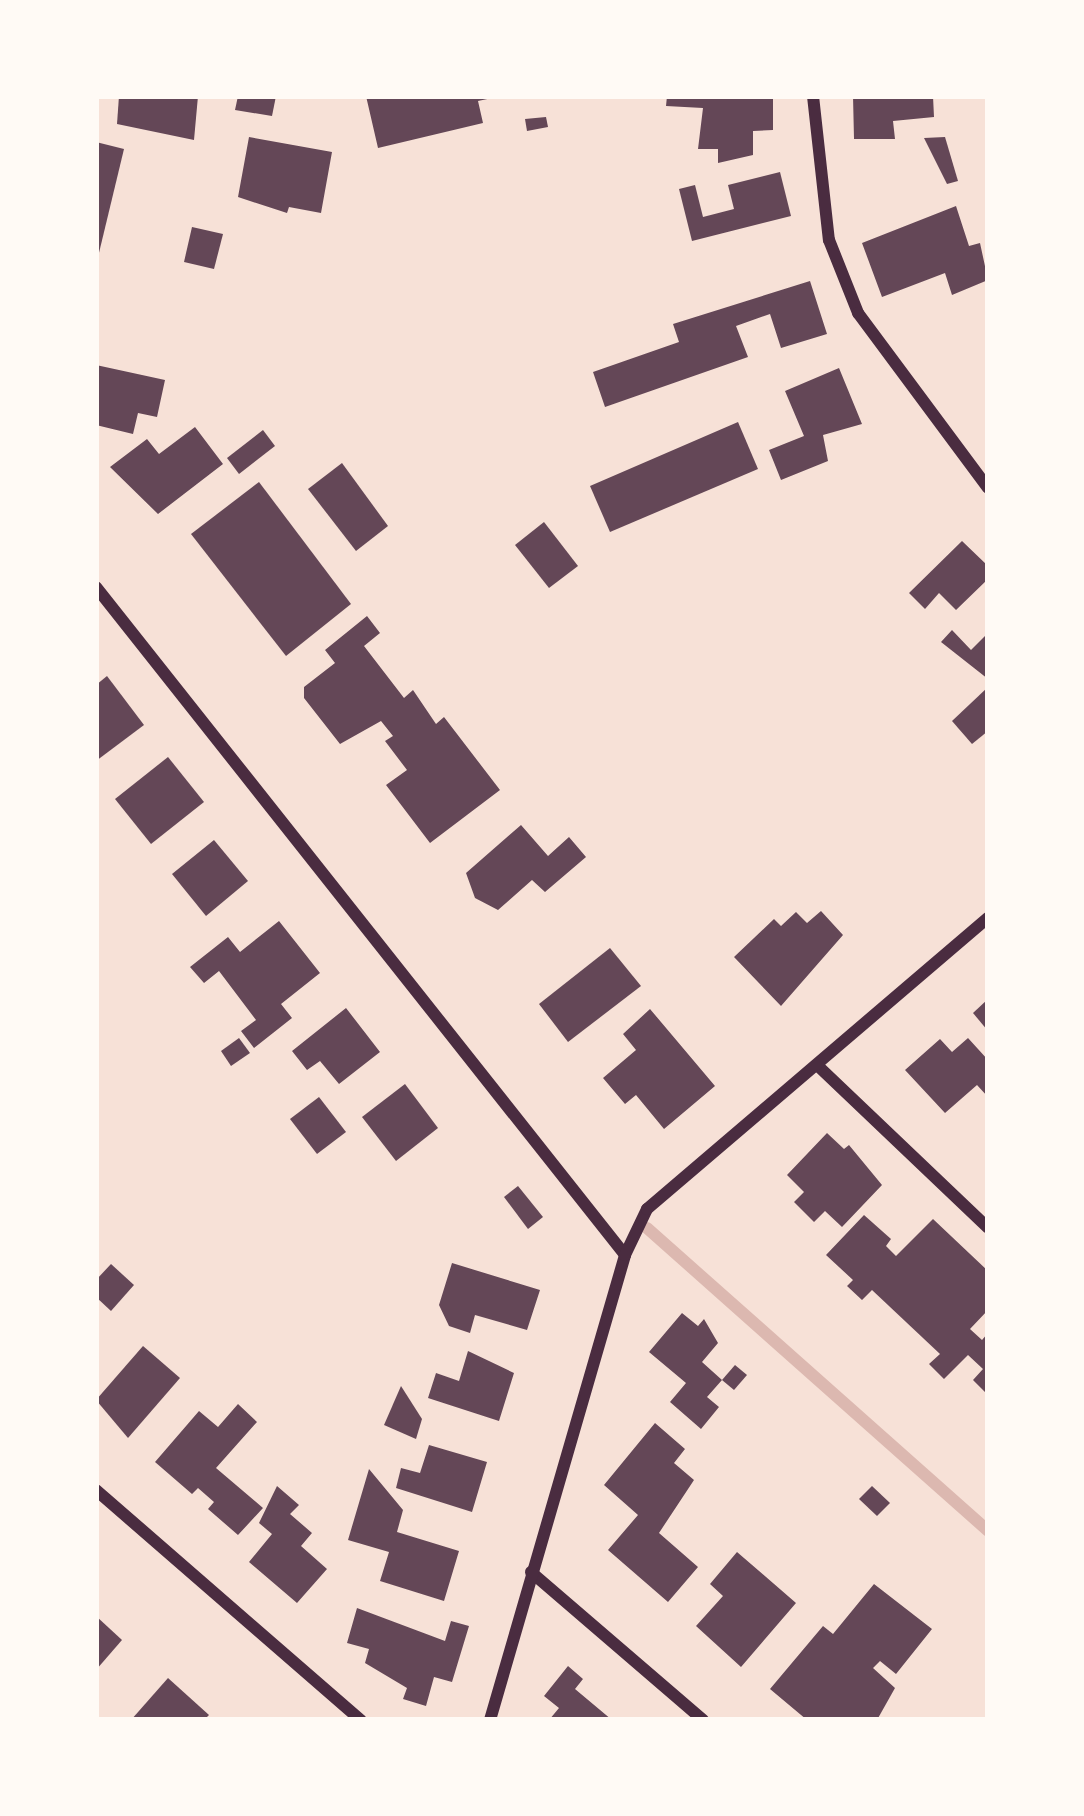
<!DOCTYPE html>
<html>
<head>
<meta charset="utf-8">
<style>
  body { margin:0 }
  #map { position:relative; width:1084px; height:1816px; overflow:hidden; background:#f7e1d7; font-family:Manrope,sans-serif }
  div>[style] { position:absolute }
  .stream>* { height:12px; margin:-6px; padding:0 6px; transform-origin:6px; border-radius:6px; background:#dcb8b0 }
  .building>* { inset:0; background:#644757 }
  .minor>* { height:12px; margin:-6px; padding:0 6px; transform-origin:6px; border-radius:6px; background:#4a2c40 }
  span { translate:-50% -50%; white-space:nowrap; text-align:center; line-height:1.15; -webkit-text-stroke:10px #fffaf5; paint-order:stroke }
  .frame { position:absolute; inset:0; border:99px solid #fffaf5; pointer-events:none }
</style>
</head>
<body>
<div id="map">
  <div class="stream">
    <i style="left:647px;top:1228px;width:456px;rotate:41.6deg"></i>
  </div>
  <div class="building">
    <i style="clip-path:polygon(119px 96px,198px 96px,194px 140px,117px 124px)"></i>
    <i style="clip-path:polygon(238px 96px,276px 96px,272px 116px,235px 110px)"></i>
    <i style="clip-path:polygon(366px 96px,492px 96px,492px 98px,478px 101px,483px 123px,378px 148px)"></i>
    <i style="clip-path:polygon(667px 96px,773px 96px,773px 130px,753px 131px,753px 155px,718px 163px,718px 149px,698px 149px,703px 108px,666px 106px)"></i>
    <i style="clip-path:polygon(853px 96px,933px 96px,934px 117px,893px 121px,895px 139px,854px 139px)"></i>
    <i style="clip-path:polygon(546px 117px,548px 127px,527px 131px,525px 119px)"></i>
    <i style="clip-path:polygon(249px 137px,332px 152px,321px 213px,289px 207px,287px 213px,238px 197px)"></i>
    <i style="clip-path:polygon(945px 137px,958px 181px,947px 184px,924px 138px)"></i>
    <i style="clip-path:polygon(96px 142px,124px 149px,98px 257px,96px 257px)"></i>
    <i style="clip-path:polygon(780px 172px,791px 216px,692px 241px,679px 189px,695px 185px,703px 217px,734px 209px,728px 185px)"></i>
    <i style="clip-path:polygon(956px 206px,969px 246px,980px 243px,988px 280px,952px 295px,945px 273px,882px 297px,862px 243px)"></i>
    <i style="clip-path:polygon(192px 227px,223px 234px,214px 269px,184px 262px)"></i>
    <i style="clip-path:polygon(810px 281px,827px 334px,781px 348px,770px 314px,736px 326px,748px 357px,605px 407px,593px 372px,679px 342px,673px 324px)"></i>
    <i style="clip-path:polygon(96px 365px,165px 380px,157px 417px,138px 413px,133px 434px,96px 425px)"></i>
    <i style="clip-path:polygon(839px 368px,862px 424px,823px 435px,828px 461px,781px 480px,769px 450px,804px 436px,785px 391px)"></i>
    <i style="clip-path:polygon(738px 422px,758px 469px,610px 532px,590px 486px)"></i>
    <i style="clip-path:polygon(195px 427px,223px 464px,158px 514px,110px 467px,147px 439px,159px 454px)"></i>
    <i style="clip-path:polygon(263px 430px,275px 446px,239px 474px,227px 458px)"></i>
    <i style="clip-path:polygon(342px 463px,388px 526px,356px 551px,308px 489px)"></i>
    <i style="clip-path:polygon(259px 482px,351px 604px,286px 656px,191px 534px)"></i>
    <i style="clip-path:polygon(544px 522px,578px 566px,549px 588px,515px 545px)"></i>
    <i style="clip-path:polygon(962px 541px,988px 566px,988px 579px,956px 610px,939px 593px,925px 609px,909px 593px)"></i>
    <i style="clip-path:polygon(367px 616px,380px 633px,364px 646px,404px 698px,413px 690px,436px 724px,444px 717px,500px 790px,430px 843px,386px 785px,407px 770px,385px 741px,393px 736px,381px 721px,340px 744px,304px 698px,304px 687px,335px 663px,325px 650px)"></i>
    <i style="clip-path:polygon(952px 630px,971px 650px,988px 633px,988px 679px,941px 642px)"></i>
    <i style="clip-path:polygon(107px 676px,144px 725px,96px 761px,96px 685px)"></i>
    <i style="clip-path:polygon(988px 687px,988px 731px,972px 744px,952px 721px)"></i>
    <i style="clip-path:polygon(168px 757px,204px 802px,151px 844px,115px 799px)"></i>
    <i style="clip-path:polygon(521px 825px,548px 856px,569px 837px,586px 857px,545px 892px,532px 880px,498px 910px,475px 898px,466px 873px)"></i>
    <i style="clip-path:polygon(214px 840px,248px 881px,206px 916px,172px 874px)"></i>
    <i style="clip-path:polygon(821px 911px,843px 935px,781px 1006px,734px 957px,774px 919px,781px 926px,796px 912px,807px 923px)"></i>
    <i style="clip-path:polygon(279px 921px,320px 973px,281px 1004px,292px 1018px,254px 1048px,241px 1031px,256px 1020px,219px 971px,204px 983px,190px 967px,228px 937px,240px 952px)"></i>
    <i style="clip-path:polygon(610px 948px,641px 986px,568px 1042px,539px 1004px)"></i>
    <i style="clip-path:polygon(988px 999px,988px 1031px,973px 1013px)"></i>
    <i style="clip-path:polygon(346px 1008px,380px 1052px,339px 1084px,320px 1061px,307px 1070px,292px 1051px)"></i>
    <i style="clip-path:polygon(650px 1009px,715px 1086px,664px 1129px,636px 1095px,625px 1104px,603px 1078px,636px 1050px,623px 1034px)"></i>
    <i style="clip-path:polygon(239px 1038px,250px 1053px,231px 1066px,221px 1051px)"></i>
    <i style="clip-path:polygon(968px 1038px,988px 1060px,988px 1097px,977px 1085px,945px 1113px,905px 1070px,940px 1039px,952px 1052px)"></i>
    <i style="clip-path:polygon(405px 1084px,438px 1128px,396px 1161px,362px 1117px)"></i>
    <i style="clip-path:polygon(319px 1097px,346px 1132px,317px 1154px,290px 1119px)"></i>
    <i style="clip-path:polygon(827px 1133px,844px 1149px,849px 1145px,882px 1185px,842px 1227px,825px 1211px,814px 1222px,794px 1202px,804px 1192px,787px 1175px)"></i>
    <i style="clip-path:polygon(518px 1186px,543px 1217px,528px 1229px,504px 1197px)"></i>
    <i style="clip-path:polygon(864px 1215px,891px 1239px,886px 1246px,896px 1256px,933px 1219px,988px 1271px,988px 1310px,970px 1329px,982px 1340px,988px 1333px,988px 1395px,973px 1380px,983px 1369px,968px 1355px,944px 1379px,929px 1364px,940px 1354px,872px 1290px,862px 1300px,847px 1286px,853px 1280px,826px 1255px)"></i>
    <i style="clip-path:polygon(452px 1263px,540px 1290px,527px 1330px,475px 1315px,470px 1333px,449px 1326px,439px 1305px)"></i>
    <i style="clip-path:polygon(111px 1264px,134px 1285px,111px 1311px,96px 1297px,96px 1280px)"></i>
    <i style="clip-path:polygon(682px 1313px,698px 1326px,704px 1319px,718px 1343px,702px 1362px,722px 1380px,707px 1397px,719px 1407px,701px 1429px,670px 1402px,686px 1383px,649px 1352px)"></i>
    <i style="clip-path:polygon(143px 1346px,180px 1378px,128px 1438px,96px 1400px)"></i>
    <i style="clip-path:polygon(468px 1351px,514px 1373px,499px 1421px,428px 1398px,436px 1373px,459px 1381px)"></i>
    <i style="clip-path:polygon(735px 1365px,747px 1375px,734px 1390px,722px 1380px)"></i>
    <i style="clip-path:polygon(401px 1386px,422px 1419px,416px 1439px,384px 1425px)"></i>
    <i style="clip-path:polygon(238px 1404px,257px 1422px,216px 1468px,263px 1508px,238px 1535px,208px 1509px,214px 1502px,198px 1488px,192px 1494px,155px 1462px,199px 1411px,218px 1427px)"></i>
    <i style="clip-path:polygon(655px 1423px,685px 1449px,674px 1463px,694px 1480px,659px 1533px,698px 1567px,668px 1602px,608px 1550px,638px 1515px,604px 1485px)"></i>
    <i style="clip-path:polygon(429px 1445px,487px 1462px,472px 1512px,396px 1488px,401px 1468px,420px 1473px)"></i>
    <i style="clip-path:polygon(369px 1469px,403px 1510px,397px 1532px,459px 1551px,444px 1601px,380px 1581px,389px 1552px,348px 1540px)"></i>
    <i style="clip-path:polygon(277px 1486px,299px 1505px,290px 1514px,312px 1533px,301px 1546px,327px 1569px,297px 1603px,249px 1562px,272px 1534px,259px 1523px)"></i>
    <i style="clip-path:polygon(872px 1486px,890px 1503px,877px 1516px,859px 1499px)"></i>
    <i style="clip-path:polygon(737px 1552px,796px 1603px,741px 1667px,696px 1626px,723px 1596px,710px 1584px)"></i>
    <i style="clip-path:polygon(874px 1584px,932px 1629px,896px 1674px,880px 1661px,873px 1668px,895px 1688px,877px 1720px,807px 1720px,770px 1689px,823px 1626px,833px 1634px)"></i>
    <i style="clip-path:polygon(357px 1608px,445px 1641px,451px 1621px,469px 1626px,452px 1682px,434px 1677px,426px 1706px,403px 1699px,407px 1688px,365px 1663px,369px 1649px,347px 1643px)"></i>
    <i style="clip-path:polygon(96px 1616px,122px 1640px,96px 1670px)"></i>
    <i style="clip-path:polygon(568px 1666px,583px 1679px,575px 1689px,612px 1720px,549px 1720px,559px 1708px,544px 1696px)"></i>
    <i style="clip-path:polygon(168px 1678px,209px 1715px,204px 1720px,131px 1720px)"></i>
  </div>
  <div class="minor">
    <i style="left:813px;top:96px;width:145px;rotate:83.7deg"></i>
    <i style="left:829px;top:240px;width:79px;rotate:68.3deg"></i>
    <i style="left:858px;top:313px;width:218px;rotate:53.4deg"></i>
    <i style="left:96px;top:587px;width:852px;rotate:51.62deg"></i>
    <i style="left:817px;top:1065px;width:236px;rotate:43.6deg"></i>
    <i style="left:96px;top:1490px;width:351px;rotate:41deg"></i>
    <i style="left:531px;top:1572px;width:227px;rotate:40.7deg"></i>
    <i style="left:490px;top:1720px;width:484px;rotate:-73.8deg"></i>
    <i style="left:625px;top:1255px;width:51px;rotate:-64.4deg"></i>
    <i style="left:647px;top:1209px;width:448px;rotate:-40.5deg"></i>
  </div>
  <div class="frame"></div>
</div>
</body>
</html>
